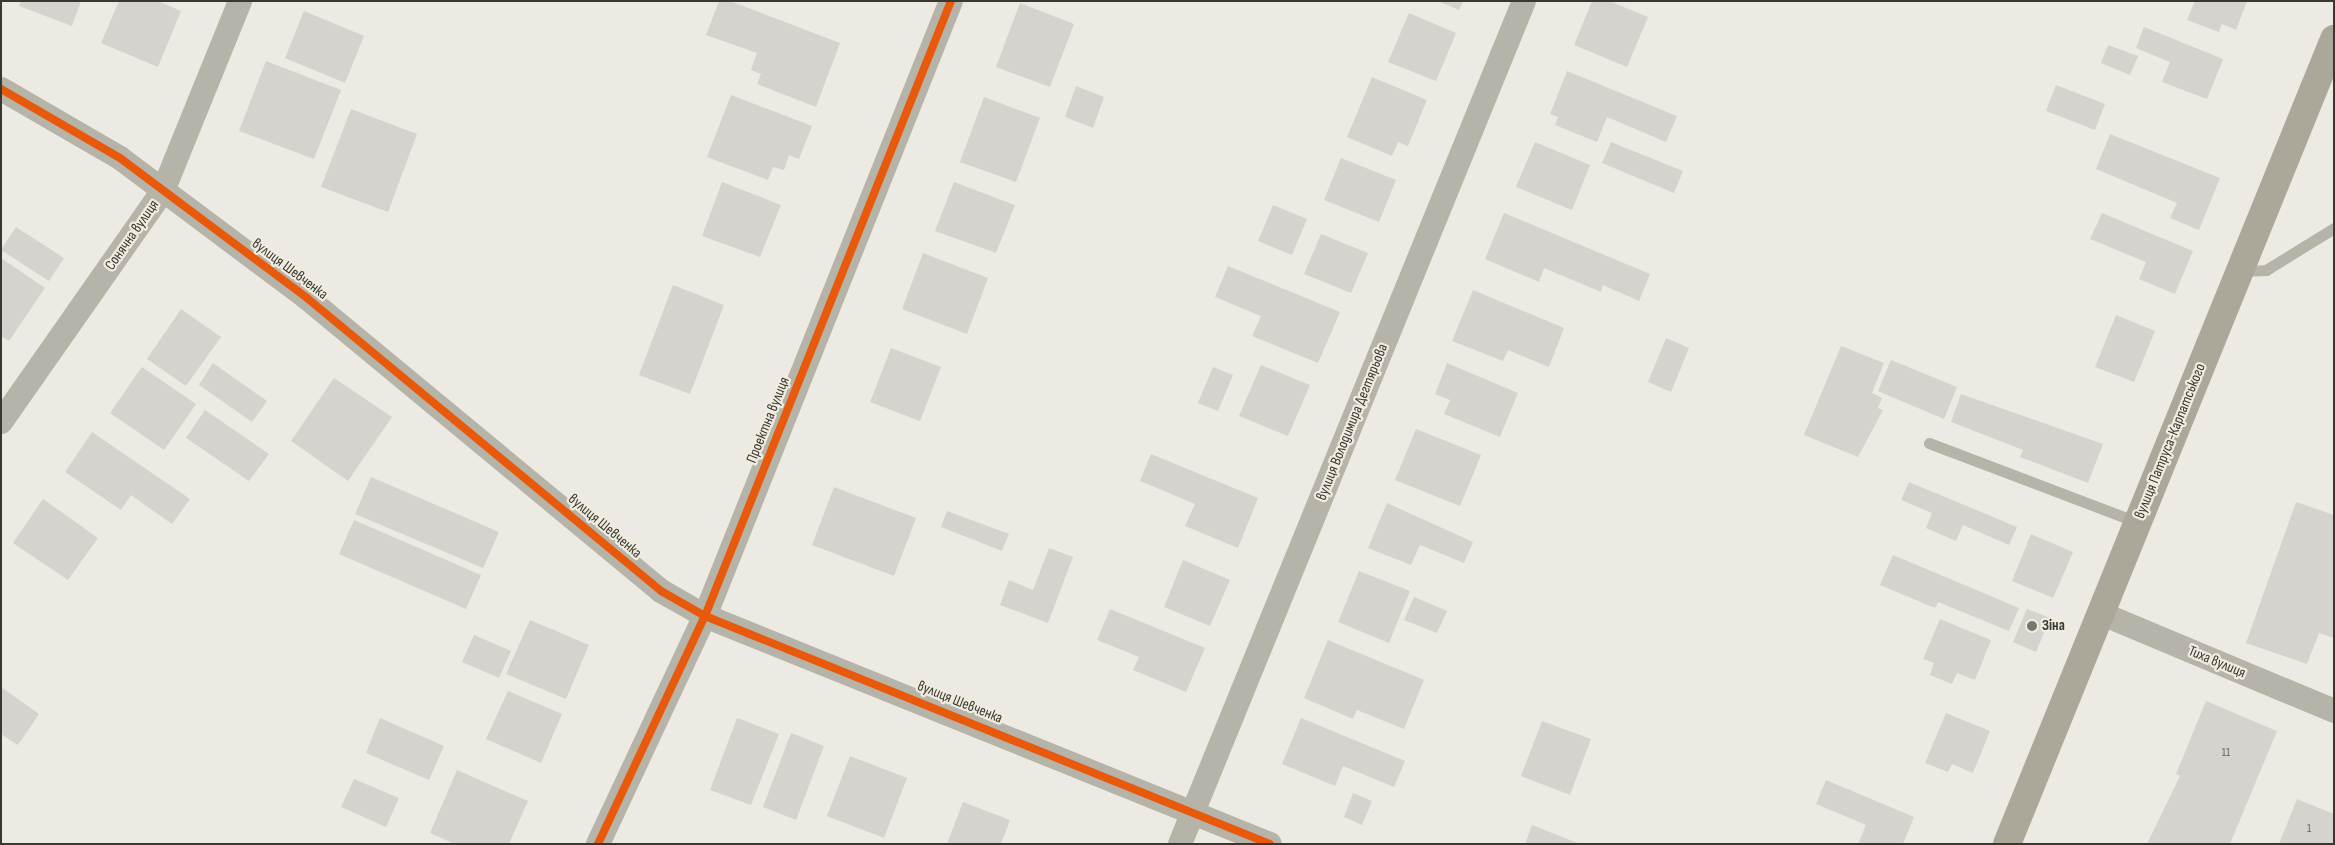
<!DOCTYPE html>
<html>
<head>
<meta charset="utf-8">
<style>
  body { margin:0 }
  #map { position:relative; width:2335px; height:845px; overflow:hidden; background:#eceae3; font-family:"Sofia Sans Condensed",sans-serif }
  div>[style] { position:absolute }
  .building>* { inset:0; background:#d4d3cd }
  .service>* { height:11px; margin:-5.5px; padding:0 5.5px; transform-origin:5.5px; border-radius:5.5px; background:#b6b3a8 }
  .minor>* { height:24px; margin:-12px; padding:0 12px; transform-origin:12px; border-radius:12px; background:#b6b3a8 }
  .secondary>* { height:28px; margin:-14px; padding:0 14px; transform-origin:14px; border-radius:14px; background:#aba89a }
  .cycleway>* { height:8px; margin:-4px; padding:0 4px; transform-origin:4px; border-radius:4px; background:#e8590c }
  .dots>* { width:14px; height:14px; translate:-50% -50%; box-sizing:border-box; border:2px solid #f0eddf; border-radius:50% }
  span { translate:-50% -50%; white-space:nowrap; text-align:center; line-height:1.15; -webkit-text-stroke:4.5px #f0eddf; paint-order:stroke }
  .number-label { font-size:12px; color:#605f59 }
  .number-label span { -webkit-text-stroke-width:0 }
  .street-label { font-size:15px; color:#383731 }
  .poi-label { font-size:15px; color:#383731; font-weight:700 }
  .left { translate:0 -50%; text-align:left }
  .frame { position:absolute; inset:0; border:2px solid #383731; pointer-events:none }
</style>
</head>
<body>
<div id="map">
  <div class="building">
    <i style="clip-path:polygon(21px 1px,81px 1px,72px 26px,19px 6px)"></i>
    <i style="clip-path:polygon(119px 1px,158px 1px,181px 11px,158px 67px,101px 43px)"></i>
    <i style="clip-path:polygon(719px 1px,730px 1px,840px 43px,816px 107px,757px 84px,761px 74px,751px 70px,757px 53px,706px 35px)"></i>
    <i style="clip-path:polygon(1438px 1px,1463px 1px,1459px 10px)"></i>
    <i style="clip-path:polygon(1592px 1px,1609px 1px,1648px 17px,1627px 67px,1574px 45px)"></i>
    <i style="clip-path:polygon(2195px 1px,2247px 1px,2236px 30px,2222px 24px,2219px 32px,2187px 20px)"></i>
    <i style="clip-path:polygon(1020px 3px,1074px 24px,1050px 87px,996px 67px)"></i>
    <i style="clip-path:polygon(304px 11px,364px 36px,345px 83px,285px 58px)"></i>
    <i style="clip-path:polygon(1409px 13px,1456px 33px,1436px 81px,1388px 62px)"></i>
    <i style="clip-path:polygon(2144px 27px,2223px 59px,2207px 99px,2162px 82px,2170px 62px,2136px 48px)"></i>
    <i style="clip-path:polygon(2108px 45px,2138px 56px,2130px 75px,2101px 63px)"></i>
    <i style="clip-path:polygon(266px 61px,341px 90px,314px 159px,239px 131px)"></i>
    <i style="clip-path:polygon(1567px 71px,1677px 116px,1666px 142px,1607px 117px,1597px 142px,1555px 125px,1558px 117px,1550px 114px)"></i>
    <i style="clip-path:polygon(1372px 77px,1427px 100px,1408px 146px,1398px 142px,1392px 156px,1347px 137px)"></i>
    <i style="clip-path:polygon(2056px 85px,2105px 104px,2095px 130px,2046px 111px)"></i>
    <i style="clip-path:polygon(1076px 86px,1104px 97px,1093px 128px,1065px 117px)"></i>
    <i style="clip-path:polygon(731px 95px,812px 126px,799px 159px,789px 155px,784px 170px,773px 167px,768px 180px,707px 157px)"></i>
    <i style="clip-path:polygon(984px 97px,1040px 118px,1016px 182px,960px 162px)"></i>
    <i style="clip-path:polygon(351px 109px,417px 134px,388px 212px,321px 187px)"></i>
    <i style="clip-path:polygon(2110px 134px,2220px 178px,2199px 230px,2170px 218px,2177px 203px,2096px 169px)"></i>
    <i style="clip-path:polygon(1535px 142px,1590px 165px,1572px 210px,1516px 187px)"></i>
    <i style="clip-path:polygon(1611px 142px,1683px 171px,1674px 193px,1602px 163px)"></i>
    <i style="clip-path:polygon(1341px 158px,1396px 180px,1379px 222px,1324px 200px)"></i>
    <i style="clip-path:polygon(722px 182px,781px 205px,760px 257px,702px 236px)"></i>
    <i style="clip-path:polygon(954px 182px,1015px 205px,996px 253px,935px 231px)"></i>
    <i style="clip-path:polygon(1273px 205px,1307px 219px,1292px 255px,1258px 241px)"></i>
    <i style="clip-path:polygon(1504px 213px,1650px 274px,1639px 301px,1603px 285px,1601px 292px,1544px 268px,1539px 282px,1485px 259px)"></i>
    <i style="clip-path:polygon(2102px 213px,2193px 251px,2175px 294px,2139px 279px,2146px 262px,2090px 239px)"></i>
    <i style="clip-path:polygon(16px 227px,64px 258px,49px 281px,1px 250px)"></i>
    <i style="clip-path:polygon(1321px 234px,1368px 253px,1351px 293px,1304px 274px)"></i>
    <i style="clip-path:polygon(923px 253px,988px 278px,967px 334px,902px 309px)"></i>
    <i style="clip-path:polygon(1px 258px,45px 288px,9px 341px,1px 336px)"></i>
    <i style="clip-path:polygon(1228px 266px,1340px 312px,1318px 363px,1252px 336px,1261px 316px,1215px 297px)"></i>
    <i style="clip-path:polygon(673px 285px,724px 305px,690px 394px,639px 375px)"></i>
    <i style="clip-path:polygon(1473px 290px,1564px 328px,1549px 367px,1508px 350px,1503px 361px,1452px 341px)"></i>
    <i style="clip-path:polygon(181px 309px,221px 337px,186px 386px,147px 359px)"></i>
    <i style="clip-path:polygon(2116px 315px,2155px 331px,2134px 382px,2095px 367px)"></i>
    <i style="clip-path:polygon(1666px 338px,1689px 348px,1671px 392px,1648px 382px)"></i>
    <i style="clip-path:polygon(1841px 346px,1884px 363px,1872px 393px,1882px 398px,1878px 408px,1883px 410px,1858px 457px,1804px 435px)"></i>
    <i style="clip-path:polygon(891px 348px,941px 367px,920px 421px,870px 402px)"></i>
    <i style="clip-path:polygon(1891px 360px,1957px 387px,1944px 419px,1878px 391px)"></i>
    <i style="clip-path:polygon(213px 363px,267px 401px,252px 422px,199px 385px)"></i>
    <i style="clip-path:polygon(1447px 363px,1518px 393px,1500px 437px,1444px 414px,1450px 400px,1435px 394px)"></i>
    <i style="clip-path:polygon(1261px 365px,1310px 385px,1288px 436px,1239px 416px)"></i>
    <i style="clip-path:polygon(142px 367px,196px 404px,164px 450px,110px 413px)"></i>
    <i style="clip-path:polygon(1213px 367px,1233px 375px,1218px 411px,1198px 403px)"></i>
    <i style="clip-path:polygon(334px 378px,392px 417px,348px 481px,291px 441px)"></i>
    <i style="clip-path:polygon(1961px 394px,2103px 444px,2088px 483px,2020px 457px,2023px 450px,1951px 422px)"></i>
    <i style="clip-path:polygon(205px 410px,269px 454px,249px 481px,186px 438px)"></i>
    <i style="clip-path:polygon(1416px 429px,1481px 455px,1460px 506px,1395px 480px)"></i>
    <i style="clip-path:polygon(92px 432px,190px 499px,172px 524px,131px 495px,121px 510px,65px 472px)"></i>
    <i style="clip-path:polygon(1151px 454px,1258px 498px,1238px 548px,1185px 526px,1195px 504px,1140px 481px)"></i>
    <i style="clip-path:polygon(371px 477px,499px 532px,483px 568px,355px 514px)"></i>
    <i style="clip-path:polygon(1909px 482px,2017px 527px,2009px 545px,1963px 525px,1956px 541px,1926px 528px,1932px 513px,1901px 500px)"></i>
    <i style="clip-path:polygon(834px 487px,916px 518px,894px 576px,812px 545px)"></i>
    <i style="clip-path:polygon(43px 499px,98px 538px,68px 580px,13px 543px)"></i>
    <i style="clip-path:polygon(2296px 502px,2334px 515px,2334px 638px,2319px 633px,2307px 664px,2246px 643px)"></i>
    <i style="clip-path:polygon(1387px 503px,1473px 542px,1464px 563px,1420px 545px,1411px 565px,1368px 548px)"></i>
    <i style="clip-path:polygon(947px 511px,1009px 534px,1002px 551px,941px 527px)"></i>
    <i style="clip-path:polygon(354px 520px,481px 575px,466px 609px,339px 554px)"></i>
    <i style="clip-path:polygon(2031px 534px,2073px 552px,2053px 598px,2012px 581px)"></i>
    <i style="clip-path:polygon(1049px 548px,1073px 557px,1048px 623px,1000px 605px,1009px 580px,1033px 590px)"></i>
    <i style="clip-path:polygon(1893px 555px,2019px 608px,2009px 631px,1938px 602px,1935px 608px,1880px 585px)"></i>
    <i style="clip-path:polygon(1183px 560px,1230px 580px,1210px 626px,1164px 607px)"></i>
    <i style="clip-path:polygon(1359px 571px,1410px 591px,1389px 643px,1338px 622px)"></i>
    <i style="clip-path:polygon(1414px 597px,1447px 611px,1437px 633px,1404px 620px)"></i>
    <i style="clip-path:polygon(1110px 609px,1205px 648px,1186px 692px,1133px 670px,1139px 657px,1097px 640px)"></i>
    <i style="clip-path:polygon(2027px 609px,2050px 618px,2036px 652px,2013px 642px)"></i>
    <i style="clip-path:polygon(1940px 619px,1991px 640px,1975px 680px,1957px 673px,1952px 684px,1930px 675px,1934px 663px,1923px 659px)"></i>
    <i style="clip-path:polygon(530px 620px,589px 645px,566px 699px,506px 674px)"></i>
    <i style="clip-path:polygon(474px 635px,511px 651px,499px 678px,462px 662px)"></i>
    <i style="clip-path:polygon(1328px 640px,1424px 680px,1404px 729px,1357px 710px,1353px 719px,1304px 698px)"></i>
    <i style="clip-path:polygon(1px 687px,39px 714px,18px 745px,1px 734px)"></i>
    <i style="clip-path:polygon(508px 691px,562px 714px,541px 763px,486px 739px)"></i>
    <i style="clip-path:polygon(2206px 701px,2277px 731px,2230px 844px,2147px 844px,2180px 776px,2176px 774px)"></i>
    <i style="clip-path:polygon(1946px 713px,1990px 731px,1973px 773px,1952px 764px,1948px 772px,1925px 763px)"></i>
    <i style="clip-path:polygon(380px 718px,444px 746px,429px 780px,366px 753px)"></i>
    <i style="clip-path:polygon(737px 718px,779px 734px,751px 805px,710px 790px)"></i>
    <i style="clip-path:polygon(1301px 718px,1405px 761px,1394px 787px,1343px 766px,1335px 786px,1282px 764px)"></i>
    <i style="clip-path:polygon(1542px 721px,1591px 739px,1570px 795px,1521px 776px)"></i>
    <i style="clip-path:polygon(791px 733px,824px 746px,796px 820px,763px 807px)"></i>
    <i style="clip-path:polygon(850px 756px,907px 778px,884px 838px,827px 816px)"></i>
    <i style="clip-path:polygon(457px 770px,528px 801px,509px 844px,455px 844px,430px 833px)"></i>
    <i style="clip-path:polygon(354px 779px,399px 798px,386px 827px,341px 807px)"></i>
    <i style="clip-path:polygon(1826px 780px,1914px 817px,1903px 844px,1858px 844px,1866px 825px,1816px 804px)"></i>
    <i style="clip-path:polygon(1353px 793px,1372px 801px,1362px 825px,1344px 817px)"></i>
    <i style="clip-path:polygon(2297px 799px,2334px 814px,2334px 844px,2279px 844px)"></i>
    <i style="clip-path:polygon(963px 802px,1010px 820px,1001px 844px,947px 844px)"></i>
    <i style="clip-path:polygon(1532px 825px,1580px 844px,1525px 844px)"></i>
  </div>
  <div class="service">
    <i style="left:2241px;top:271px;width:25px;rotate:-2deg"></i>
    <i style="left:2266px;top:270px;width:80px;rotate:-31.7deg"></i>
    <i style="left:1929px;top:443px;width:222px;rotate:20.8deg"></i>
  </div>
  <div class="minor">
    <i style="left:1px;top:89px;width:138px;rotate:30.1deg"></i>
    <i style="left:120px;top:158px;width:234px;rotate:36.8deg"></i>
    <i style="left:307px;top:298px;width:460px;rotate:39.6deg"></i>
    <i style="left:661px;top:591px;width:51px;rotate:29.6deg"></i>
    <i style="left:705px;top:616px;width:609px;rotate:21.98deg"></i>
    <i style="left:1px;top:422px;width:282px;rotate:-55deg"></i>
    <i style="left:163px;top:191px;width:205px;rotate:-67.9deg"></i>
    <i style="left:2100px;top:613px;width:254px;rotate:22.7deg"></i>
    <i style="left:598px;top:844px;width:252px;rotate:-64.9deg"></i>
    <i style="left:705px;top:616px;width:662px;rotate:-68.2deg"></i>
    <i style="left:1180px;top:844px;width:910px;rotate:-67.8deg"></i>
  </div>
  <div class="secondary">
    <i style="left:2007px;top:844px;width:869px;rotate:-67.89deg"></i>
  </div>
  <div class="cycleway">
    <i style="left:1px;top:89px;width:138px;rotate:30.1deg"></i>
    <i style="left:120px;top:158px;width:234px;rotate:36.8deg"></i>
    <i style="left:307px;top:298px;width:460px;rotate:39.6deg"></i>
    <i style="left:661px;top:591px;width:51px;rotate:29.6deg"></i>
    <i style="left:705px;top:616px;width:609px;rotate:21.98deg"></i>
    <i style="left:598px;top:844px;width:252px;rotate:-64.9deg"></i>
    <i style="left:705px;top:616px;width:662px;rotate:-68.2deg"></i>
  </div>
  <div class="dots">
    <i style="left:2032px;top:626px;background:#77766f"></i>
  </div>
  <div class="number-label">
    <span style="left:2226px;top:753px">11</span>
    <span style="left:2309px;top:829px">1</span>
  </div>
  <div class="street-label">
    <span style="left:132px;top:235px;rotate:-55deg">Сонячна вулиця</span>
    <span style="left:290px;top:269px;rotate:37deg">вулиця Шевченка</span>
    <span style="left:768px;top:420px;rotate:-68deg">Проектна вулиця</span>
    <span style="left:1352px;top:422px;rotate:-68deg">вулиця Володимира Дегтярьова</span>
    <span style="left:2170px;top:441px;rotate:-68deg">вулиця Патруса-Карпатського</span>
    <span style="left:605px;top:526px;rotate:40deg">вулиця Шевченка</span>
    <span style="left:2217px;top:662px;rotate:23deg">Тиха вулиця</span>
    <span style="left:960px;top:702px;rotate:22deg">вулиця Шевченка</span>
  </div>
  <div class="poi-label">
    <span class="left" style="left:2042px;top:626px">Зіна</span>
  </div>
  <div class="frame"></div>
</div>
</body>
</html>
